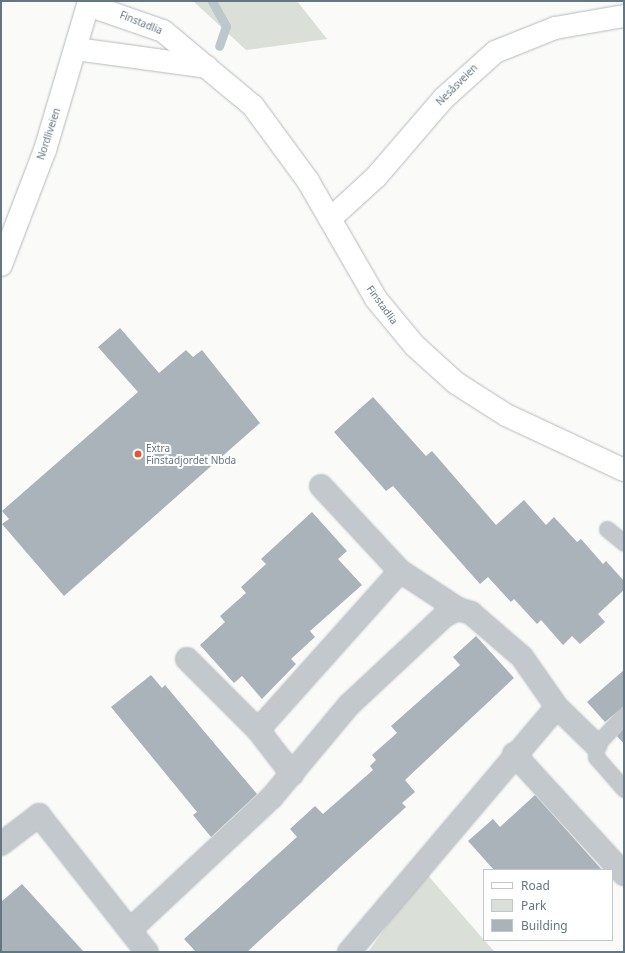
<!DOCTYPE html>
<html>
<head>
<meta charset="utf-8">
<style>
  body { margin:0 }
  #map { position:relative; width:625px; height:953px; overflow:hidden; background:#fafaf8; font-family:"Noto Sans",sans-serif }
  div>[style] { position:absolute }
  .green>* { inset:0; background:#dadfd7 }
  .stream>* { height:9px; margin:-4.5px; padding:0 4.5px; transform-origin:4.5px; border-radius:4.5px; background:#bbc7cb }
  .building>* { inset:0; background:#aab3b9 }
  .roads { filter:drop-shadow(0 0 1px #b3babf) drop-shadow(0 0 1px #b3babf) }
  .lane>* { height:15px; margin:-7.5px; padding:0 7.5px; transform-origin:7.5px; border-radius:7.5px; background:#c3c8cc }
  .street>* { height:22px; margin:-11px; padding:0 11px; transform-origin:11px; border-radius:11px; background:#c3c8cc }
  .secondary>* { height:22px; margin:-11px; padding:0 11px; transform-origin:11px; border-radius:11px; background:#fff }
  .dots>* { width:11px; height:11px; translate:-50% -50%; box-sizing:border-box; border:2px solid #fff; border-radius:50% }
  span { translate:-50% -50%; white-space:nowrap; text-align:center; line-height:1.15; -webkit-text-stroke:4px #fff; paint-order:stroke }
  .street-label { font-size:10px; color:#657683 }
  .poi-label { font-size:10px; color:#657683 }
  .left { translate:0 -50%; text-align:left }
  .frame { position:absolute; inset:0; border:2px solid #657683; pointer-events:none }
  .legend { position:absolute; left:483px; top:869px; width:130px; height:72px; box-sizing:border-box; background:#fff; border:1px solid #c1c8cd; margin:0; padding:5px 7px; list-style:none; font-size:12px; color:#657683 }
  .legend li { display:flex; align-items:center; gap:8px; height:20px }
  .legend b { width:20px; border:1px solid #c1c8cd }
</style>
</head>
<body>
<div id="map">
  <div class="green">
    <i style="clip-path:polygon(193px 1px,297px 1px,327px 39px,246px 50px)"></i>
    <i style="clip-path:polygon(425px 872px,484px 940px,495px 952px,368px 952px)"></i>
  </div>
  <div class="stream">
    <i style="left:212px;top:1px;width:29px;rotate:61deg"></i>
    <i style="left:226px;top:26px;width:21px;rotate:109deg"></i>
  </div>
  <div class="building">
    <i style="clip-path:polygon(120px 328px,159px 373px,186px 350px,193px 357px,202px 350px,260px 423px,64px 596px,2px 524px,9px 519px,2px 511px,138px 392px,98px 347px)"></i>
    <i style="clip-path:polygon(373px 397px,426px 456px,432px 451px,496px 525px,524px 500px,546px 525px,554px 517px,577px 542px,581px 539px,603px 564px,606px 561px,624px 581px,624px 590px,598px 614px,605px 622px,580px 644px,572px 636px,563px 645px,541px 620px,537px 624px,514px 599px,511px 602px,488px 577px,480px 584px,393px 486px,386px 491px,334px 432px)"></i>
    <i style="clip-path:polygon(312px 512px,347px 551px,338px 559px,362px 585px,310px 631px,315px 637px,291px 659px,296px 664px,262px 699px,242px 676px,234px 683px,200px 645px,225px 622px,220px 616px,246px 593px,241px 587px,266px 564px,261px 559px)"></i>
    <i style="clip-path:polygon(476px 636px,514px 678px,405px 780px,415px 792px,402px 803px,406px 807px,247px 952px,196px 952px,184px 939px,297px 837px,290px 829px,315px 806px,323px 814px,373px 770px,370px 766px,376px 760px,372px 755px,397px 733px,391px 726px,460px 665px,453px 657px)"></i>
    <i style="clip-path:polygon(624px 670px,624px 706px,605px 722px,587px 702px)"></i>
    <i style="clip-path:polygon(151px 675px,162px 688px,165px 685px,257px 794px,211px 837px,193px 815px,197px 812px,111px 707px)"></i>
    <i style="clip-path:polygon(624px 728px,624px 744px,617px 736px)"></i>
    <i style="clip-path:polygon(535px 795px,570px 834px,602px 870px,494px 870px,468px 841px,493px 819px,500px 827px)"></i>
    <i style="clip-path:polygon(22px 884px,84px 952px,1px 952px,1px 902px)"></i>
  </div>
  <div class="roads">
    <div class="lane">
      <i style="left:607px;top:529px;width:22px;rotate:39deg"></i>
      <i style="left:624px;top:715px;width:41px;rotate:133deg"></i>
      <i style="left:596px;top:745px;width:12px;rotate:90deg"></i>
      <i style="left:596px;top:757px;width:43px;rotate:48.8deg"></i>
    </div>
    <div class="street">
      <i style="left:321px;top:486px;width:116px;rotate:47.1deg"></i>
      <i style="left:400px;top:571px;width:69px;rotate:33.2deg"></i>
      <i style="left:187px;top:659px;width:100px;rotate:45deg"></i>
      <i style="left:258px;top:730px;width:56px;rotate:52.3deg"></i>
      <i style="left:258px;top:730px;width:213px;rotate:-48.2deg"></i>
      <i style="left:514px;top:754px;width:163px;rotate:47.5deg"></i>
      <i style="left:1px;top:844px;width:48px;rotate:-37.3deg"></i>
      <i style="left:39px;top:815px;width:174px;rotate:51.8deg"></i>
      <i style="left:130px;top:930px;width:195px;rotate:-43.1deg"></i>
      <i style="left:272px;top:797px;width:120px;rotate:-50.1deg"></i>
      <i style="left:349px;top:705px;width:130px;rotate:-43.1deg"></i>
      <i style="left:444px;top:616px;width:16px;rotate:-27deg"></i>
      <i style="left:458px;top:609px;width:14px;rotate:17deg"></i>
      <i style="left:471px;top:613px;width:67px;rotate:40.8deg"></i>
      <i style="left:522px;top:657px;width:61px;rotate:55deg"></i>
      <i style="left:349px;top:952px;width:321px;rotate:-49.7deg"></i>
      <i style="left:557px;top:707px;width:54px;rotate:44.3deg"></i>
    </div>
    <div class="secondary">
      <i style="left:88px;top:5px;width:79px;rotate:19.1deg"></i>
      <i style="left:163px;top:31px;width:117px;rotate:39.8deg"></i>
      <i style="left:253px;top:106px;width:93px;rotate:53.7deg"></i>
      <i style="left:308px;top:181px;width:136px;rotate:60deg"></i>
      <i style="left:376px;top:299px;width:61px;rotate:50.3deg"></i>
      <i style="left:415px;top:346px;width:55px;rotate:42.1deg"></i>
      <i style="left:456px;top:383px;width:59px;rotate:32.6deg"></i>
      <i style="left:506px;top:415px;width:130px;rotate:25deg"></i>
      <i style="left:76px;top:49px;width:132px;rotate:7.8deg"></i>
      <i style="left:330px;top:219px;width:62px;rotate:-42.4deg"></i>
      <i style="left:376px;top:177px;width:104px;rotate:-49.3deg"></i>
      <i style="left:444px;top:98px;width:69px;rotate:-42deg"></i>
      <i style="left:495px;top:52px;width:65px;rotate:-21.8deg"></i>
      <i style="left:555px;top:28px;width:70px;rotate:-9.9deg"></i>
      <i style="left:1px;top:265px;width:123px;rotate:-69.1deg"></i>
      <i style="left:45px;top:150px;width:155px;rotate:-73.5deg"></i>
    </div>
  </div>
  <div class="dots">
    <i style="left:138px;top:454px;background:#e4572e"></i>
  </div>
  <div class="street-label">
    <span style="left:141px;top:23px;rotate:22deg">Finstadlia</span>
    <span style="left:457px;top:85px;rotate:-45deg">Nesåsveien</span>
    <span style="left:49px;top:134px;rotate:-72deg">Nordliveien</span>
    <span style="left:382px;top:305px;rotate:54deg">Finstadlia</span>
  </div>
  <div class="poi-label">
    <span class="left" style="left:146px;top:454px">Extra<br>Finstadjordet Nbda</span>
  </div>
  <div class="frame"></div>
  <ul class="legend">
  <li><b style="height:5px;background:#fff"></b>Road</li>
  <li><b style="height:11px;background:#dadfd7"></b>Park</li>
  <li><b style="height:11px;background:#aab3b9"></b>Building</li>
  </ul>
</div>
</body>
</html>
